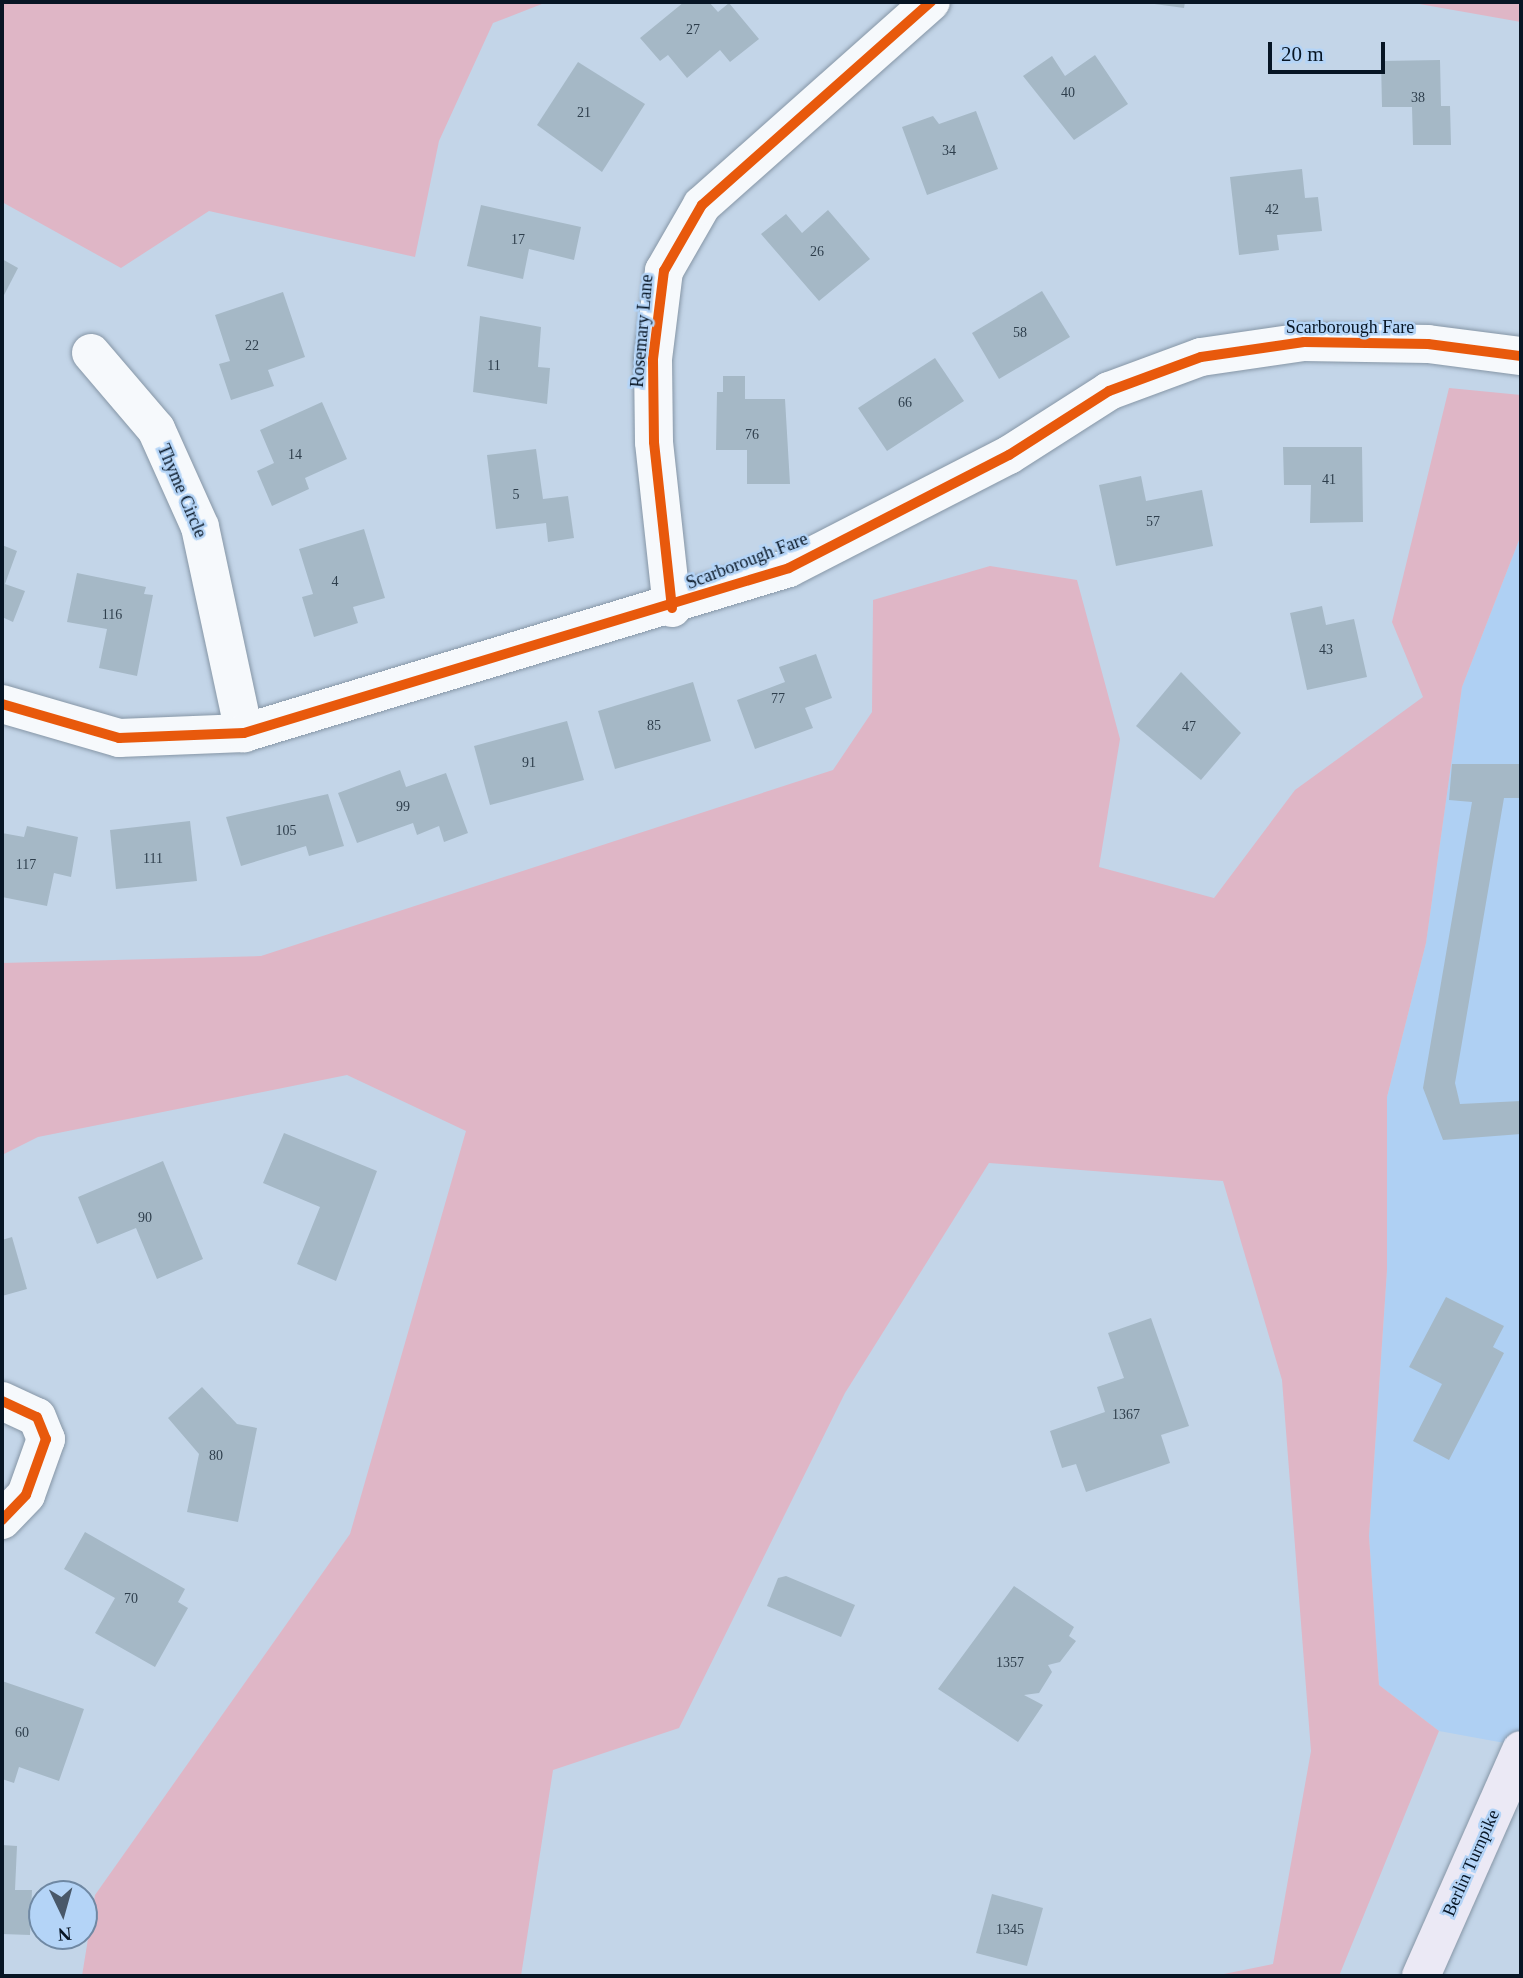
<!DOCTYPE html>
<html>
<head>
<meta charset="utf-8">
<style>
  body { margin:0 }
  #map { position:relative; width:1523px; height:1978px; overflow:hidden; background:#c3d5e8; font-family:"Times New Roman",serif }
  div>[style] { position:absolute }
  .built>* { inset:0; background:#afd0f3 }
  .green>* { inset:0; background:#dfb6c6 }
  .building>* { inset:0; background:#a5b8c6 }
  .roads { filter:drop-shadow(0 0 2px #8696a6) drop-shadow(0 0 2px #8696a6) }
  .minor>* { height:38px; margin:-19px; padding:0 19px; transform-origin:19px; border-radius:19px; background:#f6f9fc }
  .highway>* { height:38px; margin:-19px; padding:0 19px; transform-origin:19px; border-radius:19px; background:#ebe9f5 }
  .cycleway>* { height:10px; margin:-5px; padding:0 5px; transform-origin:5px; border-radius:5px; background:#e8590c }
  span { translate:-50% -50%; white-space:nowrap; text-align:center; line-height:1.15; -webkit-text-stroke:5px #b4d4f7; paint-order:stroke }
  .number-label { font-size:14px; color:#2e3e4c }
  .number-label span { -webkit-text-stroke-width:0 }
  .street-label { font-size:18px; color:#071524 }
  .frame { position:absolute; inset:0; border:4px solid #071524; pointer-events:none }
  .north { position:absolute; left:28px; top:1880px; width:70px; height:70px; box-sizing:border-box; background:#b4d4f7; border:2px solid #6f88a3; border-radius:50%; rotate:175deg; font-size:19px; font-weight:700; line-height:28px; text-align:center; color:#071524 }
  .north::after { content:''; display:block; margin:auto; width:24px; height:32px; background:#495869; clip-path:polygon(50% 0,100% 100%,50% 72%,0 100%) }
  .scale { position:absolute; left:1268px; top:42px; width:117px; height:32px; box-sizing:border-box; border:4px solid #071524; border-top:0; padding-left:9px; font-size:21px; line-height:24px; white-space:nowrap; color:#071524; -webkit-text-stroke:5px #b4d4f7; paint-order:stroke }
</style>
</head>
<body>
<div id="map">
  <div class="built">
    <i style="clip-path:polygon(1521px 535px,1521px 1746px,1439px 1731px,1379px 1685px,1369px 1536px,1387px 1270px,1387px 1097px,1426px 943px,1462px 687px)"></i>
  </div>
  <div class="green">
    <i style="clip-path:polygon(2px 2px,547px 2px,493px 23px,439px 141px,415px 257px,209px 211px,121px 268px,2px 202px)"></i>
    <i style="clip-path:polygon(1408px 2px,1521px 2px,1521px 22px)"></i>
    <i style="clip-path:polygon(1449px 388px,1521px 395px,1521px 535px,1462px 687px,1426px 943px,1387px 1097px,1387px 1270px,1369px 1536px,1379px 1685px,1439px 1731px,1339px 1976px,1214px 1976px,1273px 1964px,1311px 1751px,1282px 1380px,1223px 1181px,989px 1163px,845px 1393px,679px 1728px,553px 1770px,521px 1976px,82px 1976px,95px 1895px,350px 1534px,466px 1131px,347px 1075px,38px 1137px,2px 1155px,2px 963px,261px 956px,833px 770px,872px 712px,873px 600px,990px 566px,1077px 580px,1120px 739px,1099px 867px,1214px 898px,1295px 790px,1423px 697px,1392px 622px)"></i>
  </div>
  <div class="building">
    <i style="clip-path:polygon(684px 2px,709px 2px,718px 12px,729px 3px,759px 39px,730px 62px,720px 50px,687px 78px,668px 55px,660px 61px,640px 38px)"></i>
    <i style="clip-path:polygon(1140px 2px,1185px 2px,1184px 8px)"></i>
    <i style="clip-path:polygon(1095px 55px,1128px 104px,1074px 140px,1023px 76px,1052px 56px,1065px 76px)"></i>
    <i style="clip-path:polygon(1440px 60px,1441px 106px,1450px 106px,1451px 145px,1413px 145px,1412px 107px,1382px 107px,1381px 61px)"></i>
    <i style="clip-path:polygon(578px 62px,645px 104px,602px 172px,537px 125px)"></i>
    <i style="clip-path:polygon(976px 111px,998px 169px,927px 195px,902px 127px,933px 116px,939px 124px)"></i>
    <i style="clip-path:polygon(1302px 169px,1305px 198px,1318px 197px,1322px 231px,1277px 235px,1279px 250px,1239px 255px,1230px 177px)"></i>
    <i style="clip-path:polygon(481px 205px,581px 227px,574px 260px,529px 249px,523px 279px,467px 266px)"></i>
    <i style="clip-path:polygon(828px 210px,870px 259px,819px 301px,761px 234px,786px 214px,802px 233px)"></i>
    <i style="clip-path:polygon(2px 259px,18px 268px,2px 299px)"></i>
    <i style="clip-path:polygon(1042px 291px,1070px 337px,999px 379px,972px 333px)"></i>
    <i style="clip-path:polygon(283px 292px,305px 357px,268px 370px,274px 386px,231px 400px,219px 364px,230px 361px,215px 315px)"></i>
    <i style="clip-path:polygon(480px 316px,541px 327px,538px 367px,550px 368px,547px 404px,473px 392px)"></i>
    <i style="clip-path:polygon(935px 358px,964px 401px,887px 451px,858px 408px)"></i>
    <i style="clip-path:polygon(723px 376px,745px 376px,745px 399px,785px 399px,790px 484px,747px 484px,747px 450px,716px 450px,717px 392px,723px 392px)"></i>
    <i style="clip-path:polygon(322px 402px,347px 459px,305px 478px,309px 489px,272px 506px,257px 471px,274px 463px,260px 430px)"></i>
    <i style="clip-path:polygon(1283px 447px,1362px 447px,1363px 522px,1310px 523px,1311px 485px,1284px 485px)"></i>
    <i style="clip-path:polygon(536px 449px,543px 499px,568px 496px,574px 538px,548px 542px,546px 523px,496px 529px,487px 455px)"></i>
    <i style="clip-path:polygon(1141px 476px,1146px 501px,1202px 490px,1213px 546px,1116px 566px,1099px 485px)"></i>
    <i style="clip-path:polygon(364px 529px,385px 598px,353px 607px,358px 623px,314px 637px,302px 597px,313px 594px,299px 549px)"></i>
    <i style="clip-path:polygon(2px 545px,17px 551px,5px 584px,25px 591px,13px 622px,2px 617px)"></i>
    <i style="clip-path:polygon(77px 573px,146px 587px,144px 594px,153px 595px,137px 676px,99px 668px,107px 629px,67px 622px)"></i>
    <i style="clip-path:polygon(1322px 606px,1326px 625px,1354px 619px,1367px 677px,1307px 690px,1290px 613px)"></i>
    <i style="clip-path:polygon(816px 654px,832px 698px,805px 708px,813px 728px,755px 749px,737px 700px,785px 682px,779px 667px)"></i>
    <i style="clip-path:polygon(1181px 672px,1241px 733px,1201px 780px,1136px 726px)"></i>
    <i style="clip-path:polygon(693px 682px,711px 741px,615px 769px,598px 711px)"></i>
    <i style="clip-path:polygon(567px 721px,584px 780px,490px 805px,474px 746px)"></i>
    <i style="clip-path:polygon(1452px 764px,1521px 764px,1521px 798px,1504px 798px,1455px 1083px,1460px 1104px,1521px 1101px,1521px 1134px,1443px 1140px,1423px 1088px,1472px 802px,1449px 800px)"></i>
    <i style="clip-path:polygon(400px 770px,406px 787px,446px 773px,468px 833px,444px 842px,439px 826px,417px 835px,413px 823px,357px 843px,338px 793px)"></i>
    <i style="clip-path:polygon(328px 794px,344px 846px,309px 856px,306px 846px,241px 866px,226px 817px)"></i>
    <i style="clip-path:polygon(190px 821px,197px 881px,116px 889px,110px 830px)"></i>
    <i style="clip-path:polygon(27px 826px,78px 837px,71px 877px,54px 873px,47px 906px,2px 897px,2px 833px,24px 837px)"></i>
    <i style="clip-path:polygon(284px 1133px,377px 1171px,336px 1281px,297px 1264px,320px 1207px,263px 1183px)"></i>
    <i style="clip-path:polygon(163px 1161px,203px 1259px,157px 1279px,136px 1228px,97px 1244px,78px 1197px)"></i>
    <i style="clip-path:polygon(12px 1237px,27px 1289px,2px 1296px,2px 1240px)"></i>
    <i style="clip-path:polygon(1446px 1297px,1504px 1326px,1493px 1347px,1504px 1353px,1449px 1460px,1413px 1441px,1442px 1384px,1409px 1367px)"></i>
    <i style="clip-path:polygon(1151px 1318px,1189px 1426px,1161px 1435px,1170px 1463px,1086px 1492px,1076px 1464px,1062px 1468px,1050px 1431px,1105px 1412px,1097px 1387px,1124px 1378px,1108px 1333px)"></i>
    <i style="clip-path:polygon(202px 1387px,237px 1424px,257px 1428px,238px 1522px,187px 1512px,199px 1454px,168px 1418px)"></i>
    <i style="clip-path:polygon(85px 1532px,185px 1589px,178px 1602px,188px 1608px,155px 1667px,95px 1633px,115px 1598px,64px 1569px)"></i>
    <i style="clip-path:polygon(786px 1576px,855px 1605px,841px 1637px,767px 1606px,778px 1578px)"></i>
    <i style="clip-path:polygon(1014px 1586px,1074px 1627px,1069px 1636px,1076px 1641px,1060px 1662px,1048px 1665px,1052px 1672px,1039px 1693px,1024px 1695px,1043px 1705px,1018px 1742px,938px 1689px)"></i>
    <i style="clip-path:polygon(2px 1681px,84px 1709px,59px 1781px,19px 1767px,14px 1783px,2px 1779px)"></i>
    <i style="clip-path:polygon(2px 1845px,17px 1846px,15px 1890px,32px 1890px,30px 1935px,2px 1934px)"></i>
    <i style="clip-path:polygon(992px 1894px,1043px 1908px,1027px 1966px,976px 1953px)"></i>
  </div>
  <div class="roads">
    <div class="minor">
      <i style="left:91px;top:353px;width:100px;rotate:49.5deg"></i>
      <i style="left:156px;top:429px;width:107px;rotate:65.8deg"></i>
      <i style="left:200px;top:527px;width:211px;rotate:77.9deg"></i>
      <i style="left:672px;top:608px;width:167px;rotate:-96.2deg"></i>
      <i style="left:654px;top:442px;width:83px;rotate:-90.7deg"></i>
      <i style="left:653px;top:359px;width:89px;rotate:-82.9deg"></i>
      <i style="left:664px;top:271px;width:76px;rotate:-60.1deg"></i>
      <i style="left:702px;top:205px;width:306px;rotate:-41.6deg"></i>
      <i style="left:2px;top:704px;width:122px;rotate:16.2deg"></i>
      <i style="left:119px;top:738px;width:125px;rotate:-2.3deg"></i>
      <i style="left:244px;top:733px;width:569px;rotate:-16.84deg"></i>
      <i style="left:789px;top:568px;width:247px;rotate:-27.2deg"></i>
      <i style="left:1009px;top:455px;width:119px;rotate:-32.6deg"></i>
      <i style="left:1109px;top:391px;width:98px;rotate:-20.3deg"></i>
      <i style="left:1201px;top:357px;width:104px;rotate:-8.3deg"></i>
      <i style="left:1304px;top:342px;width:124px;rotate:0.9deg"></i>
      <i style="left:1428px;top:344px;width:94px;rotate:7.4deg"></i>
      <i style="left:2px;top:1401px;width:38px;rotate:25deg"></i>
      <i style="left:37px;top:1417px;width:24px;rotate:68deg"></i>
      <i style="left:46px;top:1439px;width:59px;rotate:109.7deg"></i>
      <i style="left:26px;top:1495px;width:35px;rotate:134deg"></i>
    </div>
    <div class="highway">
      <i style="left:1421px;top:1976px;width:247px;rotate:-66.1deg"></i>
    </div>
  </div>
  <div class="cycleway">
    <i style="left:672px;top:608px;width:167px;rotate:-96.2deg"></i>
    <i style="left:654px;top:442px;width:83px;rotate:-90.7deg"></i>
    <i style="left:653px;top:359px;width:89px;rotate:-82.9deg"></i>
    <i style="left:664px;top:271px;width:76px;rotate:-60.1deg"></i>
    <i style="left:702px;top:205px;width:306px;rotate:-41.6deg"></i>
    <i style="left:2px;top:704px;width:122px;rotate:16.2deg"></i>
    <i style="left:119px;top:738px;width:125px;rotate:-2.3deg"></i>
    <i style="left:244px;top:733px;width:569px;rotate:-16.84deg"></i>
    <i style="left:789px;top:568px;width:247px;rotate:-27.2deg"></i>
    <i style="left:1009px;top:455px;width:119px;rotate:-32.6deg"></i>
    <i style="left:1109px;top:391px;width:98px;rotate:-20.3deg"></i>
    <i style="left:1201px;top:357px;width:104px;rotate:-8.3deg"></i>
    <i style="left:1304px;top:342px;width:124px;rotate:0.9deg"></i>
    <i style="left:1428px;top:344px;width:94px;rotate:7.4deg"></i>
    <i style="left:2px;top:1401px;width:38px;rotate:25deg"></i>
    <i style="left:37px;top:1417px;width:24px;rotate:68deg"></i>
    <i style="left:46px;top:1439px;width:59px;rotate:109.7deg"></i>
    <i style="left:26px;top:1495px;width:35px;rotate:134deg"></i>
  </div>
  <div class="number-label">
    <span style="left:693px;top:30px">27</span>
    <span style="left:1068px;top:93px">40</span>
    <span style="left:1418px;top:98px">38</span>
    <span style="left:584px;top:113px">21</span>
    <span style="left:949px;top:151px">34</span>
    <span style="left:1272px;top:210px">42</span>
    <span style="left:518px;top:240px">17</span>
    <span style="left:817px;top:252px">26</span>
    <span style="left:1020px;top:333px">58</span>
    <span style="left:252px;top:346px">22</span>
    <span style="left:494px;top:366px">11</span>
    <span style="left:905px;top:403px">66</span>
    <span style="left:752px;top:435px">76</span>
    <span style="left:295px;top:455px">14</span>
    <span style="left:1329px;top:480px">41</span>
    <span style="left:516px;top:495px">5</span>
    <span style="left:1153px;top:522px">57</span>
    <span style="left:335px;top:582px">4</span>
    <span style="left:112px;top:615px">116</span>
    <span style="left:1326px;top:650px">43</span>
    <span style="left:778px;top:699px">77</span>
    <span style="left:654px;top:726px">85</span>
    <span style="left:1189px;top:727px">47</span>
    <span style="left:529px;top:763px">91</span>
    <span style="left:403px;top:807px">99</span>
    <span style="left:286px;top:831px">105</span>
    <span style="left:153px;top:859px">111</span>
    <span style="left:26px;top:865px">117</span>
    <span style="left:145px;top:1218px">90</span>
    <span style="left:1126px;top:1415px">1367</span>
    <span style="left:216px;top:1456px">80</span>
    <span style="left:131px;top:1599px">70</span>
    <span style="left:1010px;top:1663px">1357</span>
    <span style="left:22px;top:1733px">60</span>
    <span style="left:1010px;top:1930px">1345</span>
  </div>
  <div class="street-label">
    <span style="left:1350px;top:327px">Scarborough Fare</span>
    <span style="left:642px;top:331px;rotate:-85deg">Rosemary Lane</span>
    <span style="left:182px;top:491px;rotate:67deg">Thyme Circle</span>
    <span style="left:747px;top:561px;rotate:-21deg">Scarborough Fare</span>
    <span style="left:1471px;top:1863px;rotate:-66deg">Berlin Turnpike</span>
  </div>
  <div class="frame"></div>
  <div class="north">N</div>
  <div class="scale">20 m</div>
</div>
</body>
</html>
